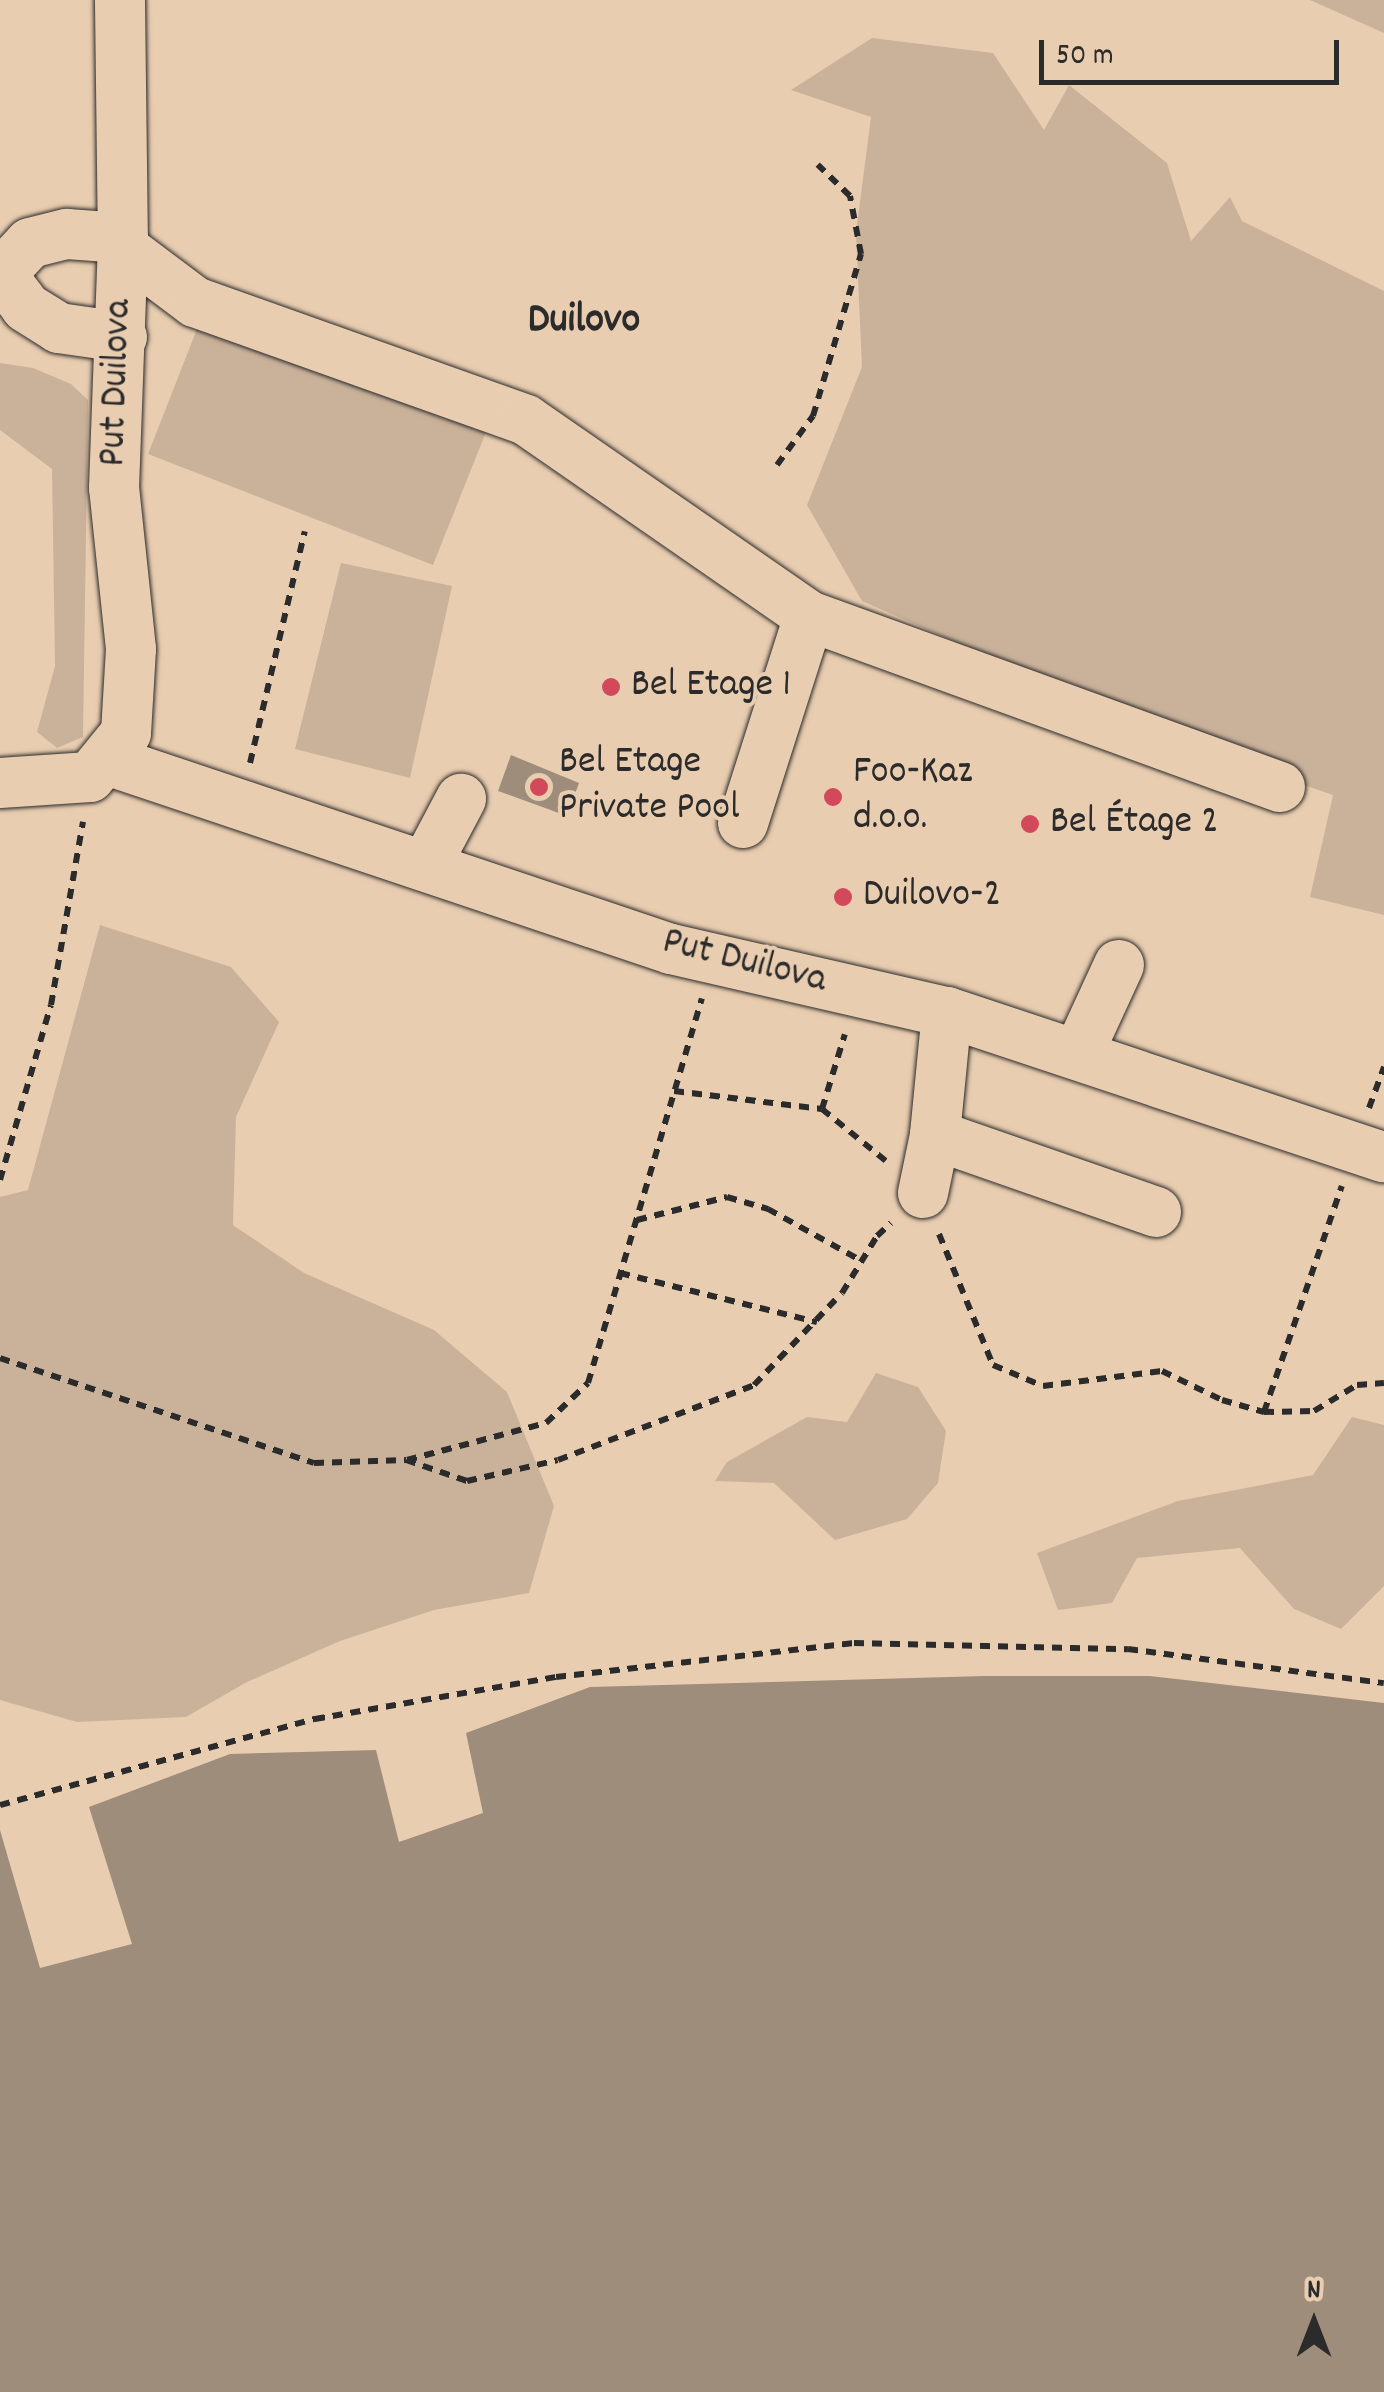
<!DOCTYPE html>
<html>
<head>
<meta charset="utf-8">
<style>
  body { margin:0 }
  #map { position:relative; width:1384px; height:2392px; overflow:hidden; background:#e9cdb0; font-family:Dekko,sans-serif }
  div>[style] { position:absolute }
  .green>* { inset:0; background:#cab29a }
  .water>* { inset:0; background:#9e8d7b }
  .path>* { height:6px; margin-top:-3px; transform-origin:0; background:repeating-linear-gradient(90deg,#2b2b2b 0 10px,transparent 0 18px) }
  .roads { filter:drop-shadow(0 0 2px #2b2b2b) drop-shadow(0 0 2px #2b2b2b) }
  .minor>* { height:50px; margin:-25px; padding:0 25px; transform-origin:25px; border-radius:25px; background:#e9cdb0 }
  .dots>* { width:28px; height:28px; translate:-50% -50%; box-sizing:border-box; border:5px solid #e9cdb0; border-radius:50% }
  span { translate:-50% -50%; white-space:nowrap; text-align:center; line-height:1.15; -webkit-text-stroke:8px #e9cdb0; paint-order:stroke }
  .street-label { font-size:40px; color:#2b2b2b }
  .poi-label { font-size:40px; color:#2b2b2b }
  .left { translate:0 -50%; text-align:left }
  .neighbourhood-label { font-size:42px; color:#2b2b2b; font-weight:700 }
  .north { position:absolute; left:1264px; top:2272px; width:100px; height:100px; -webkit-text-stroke:8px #e9cdb0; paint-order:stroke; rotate:0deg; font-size:28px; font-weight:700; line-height:40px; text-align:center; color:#2b2b2b }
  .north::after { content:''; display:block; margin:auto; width:35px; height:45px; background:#2b2b2b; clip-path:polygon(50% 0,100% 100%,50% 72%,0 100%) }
  .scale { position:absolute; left:1039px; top:40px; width:300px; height:45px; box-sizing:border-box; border:5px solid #2b2b2b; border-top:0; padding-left:12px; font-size:30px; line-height:35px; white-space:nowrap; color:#2b2b2b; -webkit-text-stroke:8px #e9cdb0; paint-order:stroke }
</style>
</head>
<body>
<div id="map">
  <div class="green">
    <i style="clip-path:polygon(1310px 0,1384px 0,1384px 33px)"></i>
    <i style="clip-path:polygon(872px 38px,993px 53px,1044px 130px,1069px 85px,1167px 163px,1191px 241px,1230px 197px,1242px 221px,1384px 291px,1384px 915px,1310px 897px,1333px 795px,809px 616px,1036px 677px,862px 601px,807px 505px,862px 367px,856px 233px,871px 117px,791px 90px)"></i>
    <i style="clip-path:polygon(204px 311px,490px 422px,433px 565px,148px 454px)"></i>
    <i style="clip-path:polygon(0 363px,33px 368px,71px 384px,88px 400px,83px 737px,57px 748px,37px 732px,55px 666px,52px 469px,0 430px)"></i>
    <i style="clip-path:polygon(341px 563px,452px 586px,410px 778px,295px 749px)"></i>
    <i style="clip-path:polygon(100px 925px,231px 967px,279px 1022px,236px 1117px,233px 1225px,304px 1273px,434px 1330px,507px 1392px,554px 1506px,529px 1593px,434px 1610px,340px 1641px,247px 1682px,186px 1717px,77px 1722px,0 1700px,0 1197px,28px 1190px)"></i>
    <i style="clip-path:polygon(876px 1373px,918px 1387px,946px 1431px,938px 1483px,907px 1519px,835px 1540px,774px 1483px,715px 1481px,727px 1462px,807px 1417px,847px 1422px)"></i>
    <i style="clip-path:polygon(1352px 1417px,1384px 1425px,1384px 1586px,1341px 1629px,1294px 1609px,1240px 1548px,1137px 1558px,1112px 1603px,1058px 1610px,1037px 1553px,1178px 1501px,1313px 1475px)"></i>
  </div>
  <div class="water">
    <i style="clip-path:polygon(511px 755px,579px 783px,567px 816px,498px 791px)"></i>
    <i style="clip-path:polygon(984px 1676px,1150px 1676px,1384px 1703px,1384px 2392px,0 2392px,0 1830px,40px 1968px,132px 1944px,89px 1807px,230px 1754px,376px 1750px,399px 1842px,483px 1813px,466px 1733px,590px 1687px)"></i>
  </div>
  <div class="path">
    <i style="left:777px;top:465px;width:61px;rotate:-53.7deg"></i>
    <i style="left:813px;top:416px;width:169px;rotate:-73.5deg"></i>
    <i style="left:861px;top:254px;width:59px;rotate:-100.7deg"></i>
    <i style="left:850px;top:196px;width:45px;rotate:-135.9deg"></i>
    <i style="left:250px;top:763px;width:238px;rotate:-76.7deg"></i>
    <i style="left:674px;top:1091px;width:149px;rotate:6.9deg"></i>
    <i style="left:822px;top:1109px;width:82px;rotate:39.1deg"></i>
    <i style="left:1369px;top:1108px;width:44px;rotate:-69.9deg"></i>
    <i style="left:822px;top:1109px;width:78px;rotate:-73deg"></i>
    <i style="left:0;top:1180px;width:182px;rotate:-73.8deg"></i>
    <i style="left:51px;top:1005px;width:186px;rotate:-80.1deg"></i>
    <i style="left:637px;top:1220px;width:93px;rotate:-14.3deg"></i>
    <i style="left:727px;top:1197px;width:43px;rotate:16.3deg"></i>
    <i style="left:768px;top:1209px;width:107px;rotate:29deg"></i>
    <i style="left:939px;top:1234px;width:142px;rotate:67.6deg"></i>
    <i style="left:993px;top:1365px;width:54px;rotate:22.8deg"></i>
    <i style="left:1043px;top:1386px;width:120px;rotate:-7.2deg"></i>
    <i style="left:1162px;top:1371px;width:67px;rotate:25.8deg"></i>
    <i style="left:1222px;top:1400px;width:44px;rotate:15.9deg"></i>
    <i style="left:1264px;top:1412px;width:50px;rotate:-1.1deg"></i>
    <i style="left:1314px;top:1411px;width:50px;rotate:-31.2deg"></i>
    <i style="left:1357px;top:1385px;width:27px;rotate:-4deg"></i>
    <i style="left:620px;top:1273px;width:203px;rotate:14deg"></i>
    <i style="left:0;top:1358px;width:331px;rotate:18.5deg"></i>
    <i style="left:314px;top:1463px;width:92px;rotate:-1.9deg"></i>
    <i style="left:406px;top:1460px;width:65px;rotate:19deg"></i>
    <i style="left:467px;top:1481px;width:93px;rotate:-13deg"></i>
    <i style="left:558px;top:1460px;width:210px;rotate:-20.9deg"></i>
    <i style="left:754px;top:1385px;width:127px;rotate:-46.3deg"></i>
    <i style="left:842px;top:1293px;width:67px;rotate:-58.4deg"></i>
    <i style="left:877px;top:1236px;width:19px;rotate:-43deg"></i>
    <i style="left:1264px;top:1412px;width:239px;rotate:-71deg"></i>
    <i style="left:407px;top:1460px;width:144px;rotate:-14.9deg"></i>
    <i style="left:546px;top:1423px;width:58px;rotate:-43.6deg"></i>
    <i style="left:588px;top:1383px;width:401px;rotate:-73.5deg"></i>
    <i style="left:0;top:1805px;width:327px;rotate:-15.3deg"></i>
    <i style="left:315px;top:1719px;width:245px;rotate:-9.9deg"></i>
    <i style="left:556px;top:1677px;width:300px;rotate:-6.5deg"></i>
    <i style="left:854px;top:1643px;width:274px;rotate:1.3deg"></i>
    <i style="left:1128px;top:1649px;width:258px;rotate:7.6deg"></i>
  </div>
  <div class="roads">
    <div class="minor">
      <i style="left:123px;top:248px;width:90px;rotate:36.9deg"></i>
      <i style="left:195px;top:302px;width:351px;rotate:19.6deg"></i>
      <i style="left:526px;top:420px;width:344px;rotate:34.7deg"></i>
      <i style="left:809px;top:616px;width:501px;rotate:19.95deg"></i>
      <i style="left:122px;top:337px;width:64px;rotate:-171.9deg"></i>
      <i style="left:59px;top:328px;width:39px;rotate:-148deg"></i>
      <i style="left:26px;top:307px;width:41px;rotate:-127.1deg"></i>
      <i style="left:1px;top:274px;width:42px;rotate:-46.9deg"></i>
      <i style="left:30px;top:243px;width:38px;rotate:-14deg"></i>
      <i style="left:67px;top:234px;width:56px;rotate:4.1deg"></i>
      <i style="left:107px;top:760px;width:595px;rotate:18.53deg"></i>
      <i style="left:671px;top:949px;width:283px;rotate:12.9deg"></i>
      <i style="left:947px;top:1012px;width:460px;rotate:18.4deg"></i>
      <i style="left:0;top:783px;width:90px;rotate:-3.8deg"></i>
      <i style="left:90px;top:777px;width:57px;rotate:-50.7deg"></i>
      <i style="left:126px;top:733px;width:84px;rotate:-86.6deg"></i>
      <i style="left:131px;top:649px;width:162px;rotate:-96deg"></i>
      <i style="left:114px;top:488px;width:240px;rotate:-87.9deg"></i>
      <i style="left:123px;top:248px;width:248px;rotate:-90.7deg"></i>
      <i style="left:743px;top:823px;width:217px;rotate:-72.3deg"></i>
      <i style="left:426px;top:865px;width:75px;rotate:-62.1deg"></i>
      <i style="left:947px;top:1012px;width:124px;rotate:95.6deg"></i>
      <i style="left:935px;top:1135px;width:234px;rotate:19.2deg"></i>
      <i style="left:1078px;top:1054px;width:98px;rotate:-65.3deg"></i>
      <i style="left:923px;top:1193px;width:59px;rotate:-78.3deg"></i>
    </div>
  </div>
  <div class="dots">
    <i style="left:611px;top:687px;background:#d1495b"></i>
    <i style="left:539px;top:787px;background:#d1495b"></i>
    <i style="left:833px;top:797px;background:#d1495b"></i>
    <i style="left:1030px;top:824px;background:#d1495b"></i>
    <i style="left:843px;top:897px;background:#d1495b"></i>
  </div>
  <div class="street-label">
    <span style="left:118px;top:383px;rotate:-88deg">Put Duilova</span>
    <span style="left:744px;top:963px;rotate:14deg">Put Duilova</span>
  </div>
  <div class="poi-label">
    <span class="left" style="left:631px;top:687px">Bel Etage 1</span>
    <span class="left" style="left:559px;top:787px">Bel Etage<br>Private Pool</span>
    <span class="left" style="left:853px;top:797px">Foo-Kaz<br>d.o.o.</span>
    <span class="left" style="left:1050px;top:824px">Bel Étage 2</span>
    <span class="left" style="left:863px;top:897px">Duilovo-2</span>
  </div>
  <div class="neighbourhood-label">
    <span style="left:584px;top:322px">Duilovo</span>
  </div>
  <div class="north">N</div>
  <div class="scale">50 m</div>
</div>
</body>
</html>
